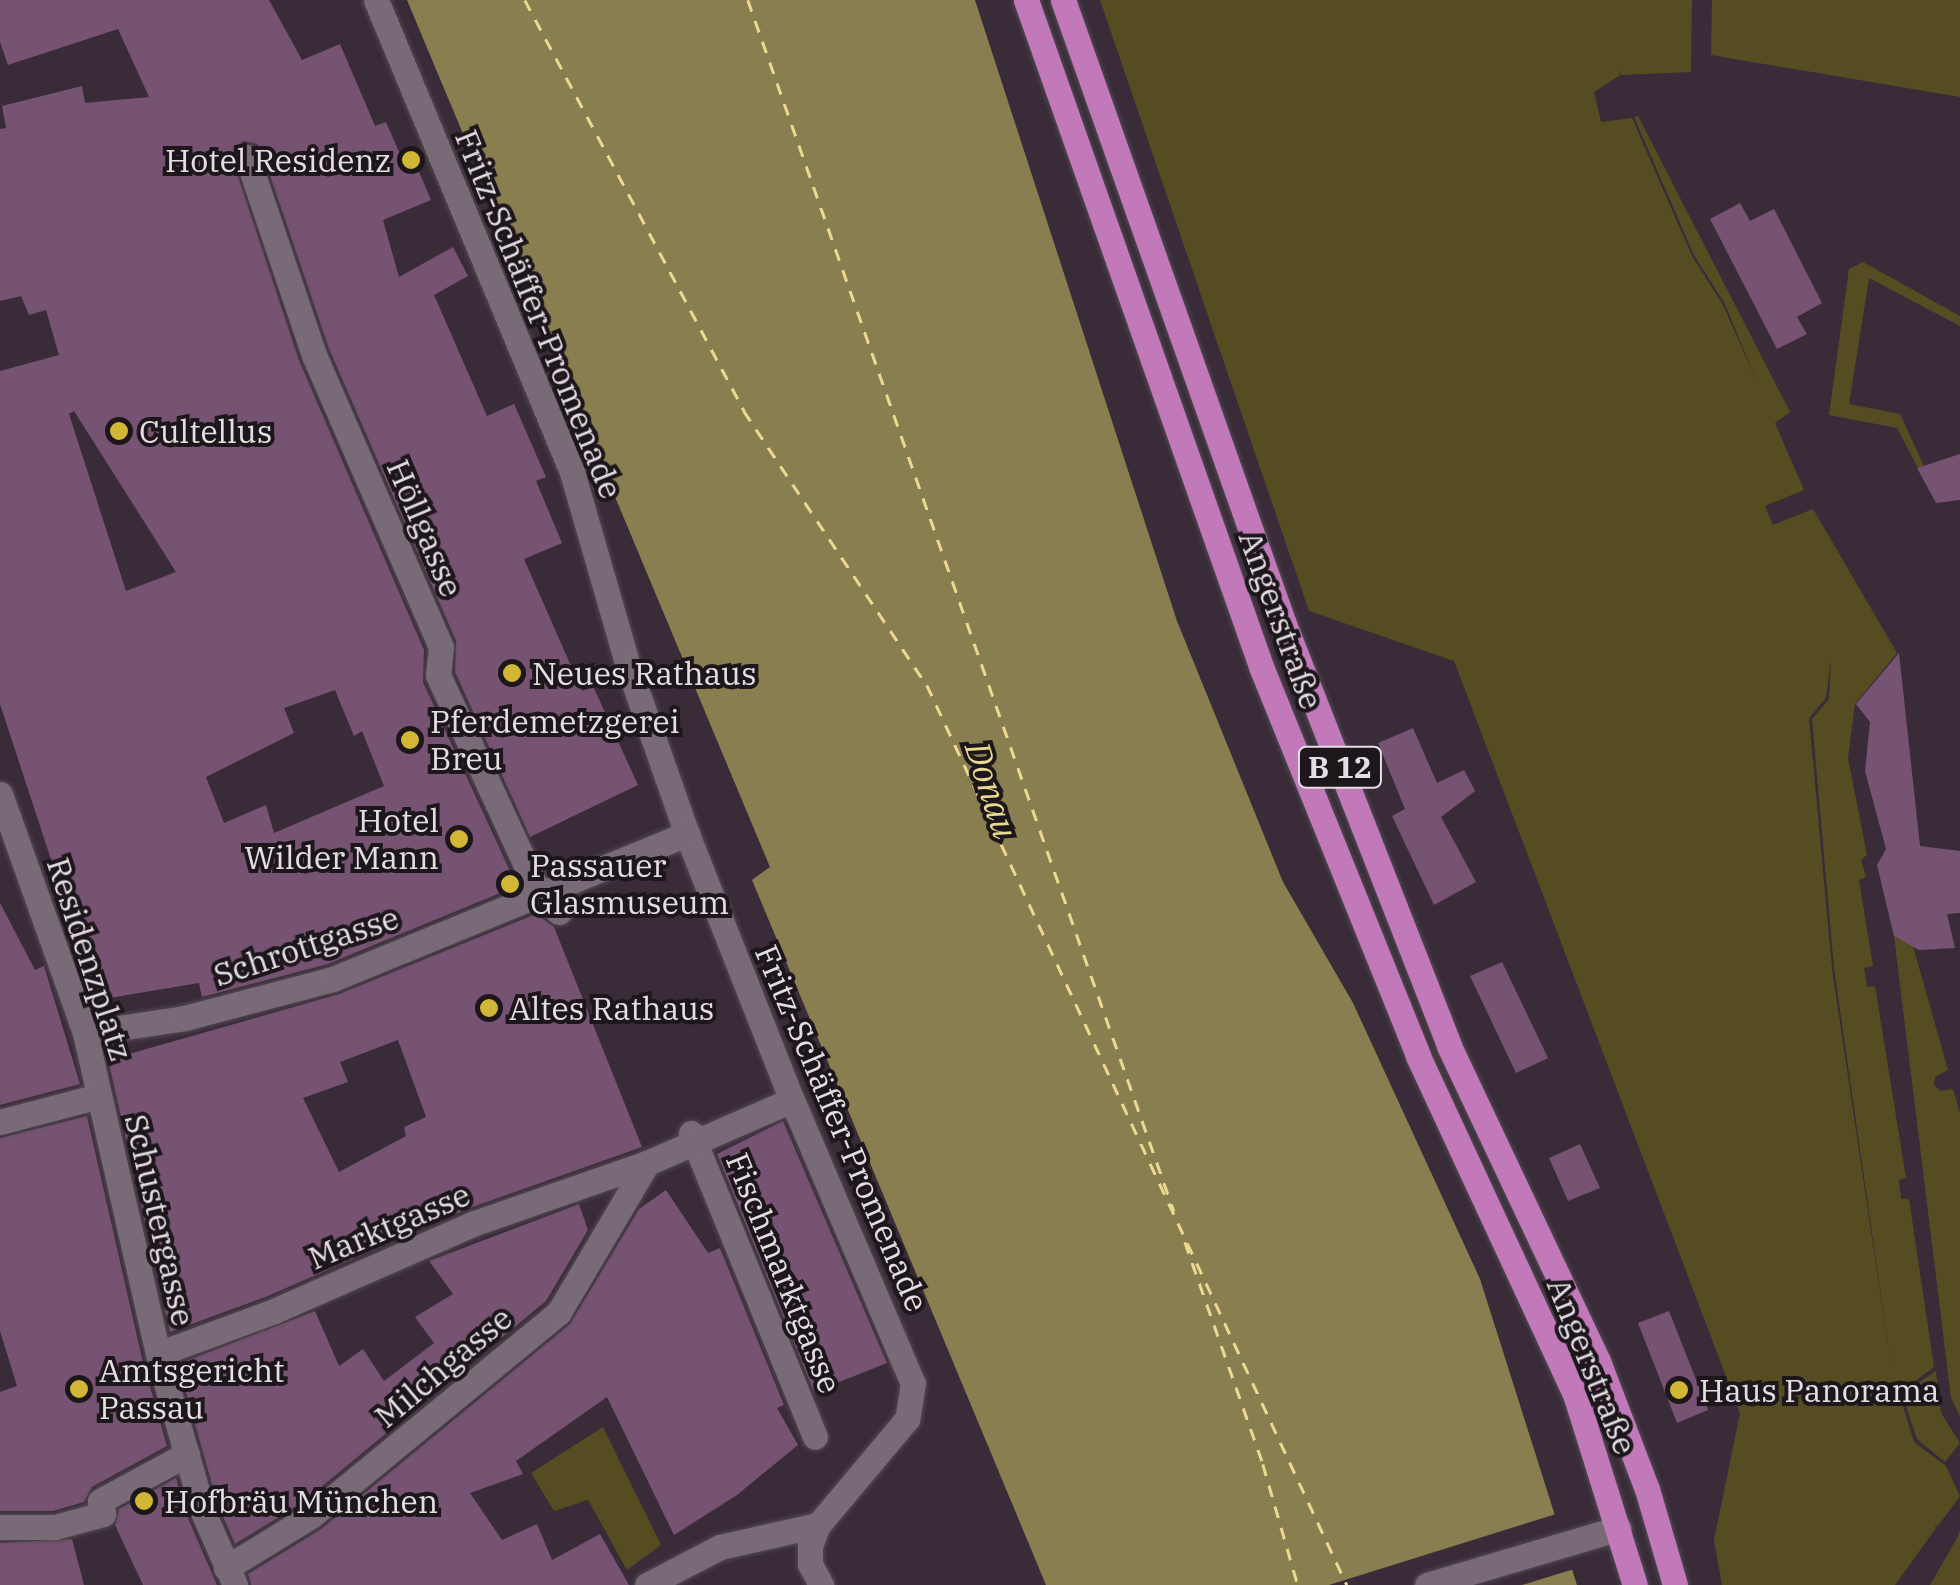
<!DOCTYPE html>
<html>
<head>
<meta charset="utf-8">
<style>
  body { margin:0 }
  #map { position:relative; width:1960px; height:1585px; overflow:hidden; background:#392c38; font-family:"IBM Plex Serif",serif }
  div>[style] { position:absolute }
  .green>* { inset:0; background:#564c21 }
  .water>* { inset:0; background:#897e50 }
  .pier>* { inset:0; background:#392c38 }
  .ferry>* { height:2.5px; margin-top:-1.25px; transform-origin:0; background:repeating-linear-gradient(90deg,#ebd98f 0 12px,transparent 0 22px) }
  .building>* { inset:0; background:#765372 }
  .roads { filter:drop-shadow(0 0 2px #534952) drop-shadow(0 0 2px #534952) }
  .minor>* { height:25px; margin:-12.5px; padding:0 12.5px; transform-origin:12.5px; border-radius:12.5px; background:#796a77 }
  .major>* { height:25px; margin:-12.5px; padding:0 12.5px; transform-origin:12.5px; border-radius:12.5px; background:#c179ba }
  .dots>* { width:28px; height:28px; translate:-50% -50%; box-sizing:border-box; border:5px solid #1d171c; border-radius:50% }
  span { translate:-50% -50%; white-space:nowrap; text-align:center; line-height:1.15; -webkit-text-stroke:8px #1d171c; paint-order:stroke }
  .shield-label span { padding:2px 8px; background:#1d171c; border:2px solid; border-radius:8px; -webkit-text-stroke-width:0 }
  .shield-label { font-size:30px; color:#e5dde4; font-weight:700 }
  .poi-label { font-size:32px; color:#e5dde4 }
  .right { translate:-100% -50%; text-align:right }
  .left { translate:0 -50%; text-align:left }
  .street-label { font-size:32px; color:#e5dde4 }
  .water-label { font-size:35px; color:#ebd98f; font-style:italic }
</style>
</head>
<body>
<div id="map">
  <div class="green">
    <i style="clip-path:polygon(evenodd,1100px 0,1692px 0,1691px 72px,1621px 75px,1619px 70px,1620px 75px,1594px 92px,1601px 122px,1632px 118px,1692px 256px,1723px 305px,1757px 382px,1725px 304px,1694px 255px,1634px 117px,1638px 116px,1790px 412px,1775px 423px,1804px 490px,1765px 506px,1773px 525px,1813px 509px,1897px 653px,1855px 704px,1848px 758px,1867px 855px,1861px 860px,1866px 877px,1859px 880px,1873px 966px,1864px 968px,1867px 987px,1875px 986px,1906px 1178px,1899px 1180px,1901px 1199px,1909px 1199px,1934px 1367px,1899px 1393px,1914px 1442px,1946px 1466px,1960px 1496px,1937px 1527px,1934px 1525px,1936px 1528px,1895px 1585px,1722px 1585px,1714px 1540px,1740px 1413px,1454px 661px,1309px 611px,1100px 0,1831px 658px,1829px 699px,1812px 719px,1834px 968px,1893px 1379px,1832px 969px,1809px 718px,1826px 698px,1831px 658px)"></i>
    <i style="clip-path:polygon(1712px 0,1960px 0,1960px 97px,1711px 55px)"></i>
    <i style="clip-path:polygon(1863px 262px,1960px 316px,1960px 326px,1869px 278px,1849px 404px,1900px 414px,1924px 466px,1918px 468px,1897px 428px,1829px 415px,1849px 269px)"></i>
    <i style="clip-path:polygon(1894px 936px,1913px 946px,1948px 1070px,1935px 1077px,1934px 1085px,1940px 1091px,1953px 1089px,1960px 1113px,1960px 1416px,1951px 1398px)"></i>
    <i style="clip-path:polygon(1936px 1371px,1941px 1413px,1960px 1443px,1945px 1462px,1917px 1439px,1902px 1394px)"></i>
    <i style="clip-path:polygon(603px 1427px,661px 1545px,627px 1570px,588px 1500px,554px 1511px,531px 1473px)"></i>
    <i style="clip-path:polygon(1960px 1531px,1960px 1585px,1930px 1585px,1956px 1540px)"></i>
  </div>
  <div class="water">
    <i style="clip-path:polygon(407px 0,975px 0,1177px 621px,1283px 882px,1353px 1003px,1480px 1279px,1577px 1585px,1046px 1585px,752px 880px,770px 867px)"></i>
  </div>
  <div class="pier">
    <i style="clip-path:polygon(1556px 1514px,1574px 1569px,1522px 1585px,1329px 1585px)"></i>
  </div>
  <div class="ferry">
    <i style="left:525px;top:0;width:466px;rotate:61.9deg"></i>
    <i style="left:744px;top:411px;width:329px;rotate:56.3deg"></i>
    <i style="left:927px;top:685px;width:993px;rotate:64.98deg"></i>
    <i style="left:748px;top:0;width:1284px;rotate:70.62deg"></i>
    <i style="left:1185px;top:1242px;width:235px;rotate:70.6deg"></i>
    <i style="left:1263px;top:1464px;width:126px;rotate:73.9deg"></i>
  </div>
  <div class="building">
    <i style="clip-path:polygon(evenodd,0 0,269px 0,302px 60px,340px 44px,375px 126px,386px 122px,399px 152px,409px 148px,431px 200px,383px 220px,399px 277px,453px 247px,468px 276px,434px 295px,487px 416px,514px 404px,546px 477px,536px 481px,562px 543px,524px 559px,582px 691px,593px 686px,638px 785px,530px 837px,455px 672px,456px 641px,329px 349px,262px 152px,257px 144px,243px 141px,231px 155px,299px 360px,424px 650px,423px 682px,517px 886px,328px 964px,202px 997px,199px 983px,91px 1001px,74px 954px,81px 951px,0 704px,0 371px,59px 355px,46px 310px,29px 315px,21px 296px,0 301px,0 129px,6px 128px,2px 106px,82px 86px,85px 103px,149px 97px,118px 29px,8px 65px,0 42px,0 0,74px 411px,176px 572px,126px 591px,69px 414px,74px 411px,0 0,335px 690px,354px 736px,362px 731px,384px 786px,274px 833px,266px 805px,224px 823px,206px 777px,294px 733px,284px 708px,335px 690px)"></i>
    <i style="clip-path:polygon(1740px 203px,1750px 221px,1774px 209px,1822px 303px,1797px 317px,1807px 334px,1777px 349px,1710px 219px)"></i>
    <i style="clip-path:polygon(1960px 454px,1960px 500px,1936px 503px,1917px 468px)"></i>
    <i style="clip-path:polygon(1899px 653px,1920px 846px,1960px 851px,1960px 913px,1947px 914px,1955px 948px,1919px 950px,1894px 936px,1877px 865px,1886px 849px,1865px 771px,1870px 722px,1856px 704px)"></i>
    <i style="clip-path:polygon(1413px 728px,1437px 783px,1464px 770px,1475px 791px,1441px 817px,1476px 882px,1434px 905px,1392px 816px,1405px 809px,1378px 743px)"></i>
    <i style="clip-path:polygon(0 903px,35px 970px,44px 966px,80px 1084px,0 1105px)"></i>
    <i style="clip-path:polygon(evenodd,536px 914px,554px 927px,642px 1147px,467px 1209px,268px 1296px,170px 1332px,108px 1060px,339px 994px,536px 914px,398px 1040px,426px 1117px,404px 1127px,406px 1136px,339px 1172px,303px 1098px,348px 1082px,340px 1062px,398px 1040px)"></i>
    <i style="clip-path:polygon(1502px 962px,1548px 1058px,1516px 1073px,1470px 976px)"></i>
    <i style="clip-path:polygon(87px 1116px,142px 1358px,167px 1446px,92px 1487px,84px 1502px,53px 1511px,0 1511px,0 1392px,17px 1386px,0 1331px,0 1138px)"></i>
    <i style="clip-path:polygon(783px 1121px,887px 1363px,814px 1392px,717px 1154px)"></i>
    <i style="clip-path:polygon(1580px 1144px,1600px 1188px,1568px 1201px,1549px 1158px)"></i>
    <i style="clip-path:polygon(666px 1190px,708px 1253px,720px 1248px,784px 1405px,777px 1408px,798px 1445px,737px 1495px,674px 1535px,607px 1397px,516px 1461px,523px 1474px,470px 1493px,502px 1540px,537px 1524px,552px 1560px,600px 1534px,629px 1585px,251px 1585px,248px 1574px,321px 1529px,570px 1324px,639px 1209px)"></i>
    <i style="clip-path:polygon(579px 1204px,588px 1230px,546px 1301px,302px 1503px,235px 1544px,218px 1506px,178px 1364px,315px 1311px,339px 1366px,363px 1349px,384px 1381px,434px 1343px,415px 1317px,453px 1294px,429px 1261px)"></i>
    <i style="clip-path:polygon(1669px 1311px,1708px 1410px,1677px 1423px,1638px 1323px)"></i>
    <i style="clip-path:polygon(176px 1478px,188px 1518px,217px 1585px,143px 1585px,115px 1525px,119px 1509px)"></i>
    <i style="clip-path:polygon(72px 1539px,84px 1585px,0 1585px,0 1543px)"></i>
  </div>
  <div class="roads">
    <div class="minor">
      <i style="left:376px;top:0;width:511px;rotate:67.45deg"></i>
      <i style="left:572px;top:472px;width:199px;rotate:73.9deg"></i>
      <i style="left:627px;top:663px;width:181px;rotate:70.7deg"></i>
      <i style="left:687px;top:834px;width:286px;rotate:68.5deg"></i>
      <i style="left:792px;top:1100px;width:308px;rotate:66.9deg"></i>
      <i style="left:913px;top:1383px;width:36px;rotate:99deg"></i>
      <i style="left:907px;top:1419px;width:138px;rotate:130deg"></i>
      <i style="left:818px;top:1525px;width:22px;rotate:111deg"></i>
      <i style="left:810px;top:1546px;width:18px;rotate:90deg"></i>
      <i style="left:810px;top:1564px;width:24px;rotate:62deg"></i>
      <i style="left:247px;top:157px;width:209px;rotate:71.3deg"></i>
      <i style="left:314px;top:355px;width:318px;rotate:66.5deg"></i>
      <i style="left:441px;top:647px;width:28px;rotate:96deg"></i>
      <i style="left:438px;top:675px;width:243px;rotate:65.2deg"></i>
      <i style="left:540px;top:896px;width:25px;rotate:40deg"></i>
      <i style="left:0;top:794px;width:254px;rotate:70.4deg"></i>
      <i style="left:85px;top:1033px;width:329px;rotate:77.2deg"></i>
      <i style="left:158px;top:1354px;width:164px;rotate:74.1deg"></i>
      <i style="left:203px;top:1512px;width:80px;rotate:66.3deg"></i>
      <i style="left:85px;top:1033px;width:101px;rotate:-8.5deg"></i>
      <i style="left:185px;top:1018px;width:153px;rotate:-14.8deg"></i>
      <i style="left:333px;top:979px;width:383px;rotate:-22.3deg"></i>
      <i style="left:0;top:1122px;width:102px;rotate:-14.7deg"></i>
      <i style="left:691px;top:1133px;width:328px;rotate:67.8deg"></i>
      <i style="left:158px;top:1354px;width:124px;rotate:-20.3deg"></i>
      <i style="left:274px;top:1311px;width:216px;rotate:-23.7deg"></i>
      <i style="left:472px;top:1224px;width:185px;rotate:-19.2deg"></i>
      <i style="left:647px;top:1163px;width:158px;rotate:-23.5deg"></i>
      <i style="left:0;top:1527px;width:55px"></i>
      <i style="left:55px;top:1527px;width:50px;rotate:-15.2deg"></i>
      <i style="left:103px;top:1514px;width:13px;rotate:-103deg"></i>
      <i style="left:100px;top:1501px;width:99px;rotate:-28.4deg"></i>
      <i style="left:226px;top:1568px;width:100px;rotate:-31.5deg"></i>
      <i style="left:311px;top:1516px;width:321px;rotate:-39.4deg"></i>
      <i style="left:559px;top:1312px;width:173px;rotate:-59.4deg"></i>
      <i style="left:647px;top:1585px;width:82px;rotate:-27.5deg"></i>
      <i style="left:720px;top:1547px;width:100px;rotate:-12.7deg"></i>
      <i style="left:1427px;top:1585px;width:200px;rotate:-16.5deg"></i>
    </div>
    <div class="major">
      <i style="left:1026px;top:0;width:709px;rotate:70.57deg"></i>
      <i style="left:1262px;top:669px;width:417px;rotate:68deg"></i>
      <i style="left:1418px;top:1056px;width:373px;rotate:65.1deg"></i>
      <i style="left:1575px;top:1394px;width:200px;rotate:72.6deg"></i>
      <i style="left:1063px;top:0;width:662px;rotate:70.5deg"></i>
      <i style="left:1284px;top:624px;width:453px;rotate:68.6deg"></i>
      <i style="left:1449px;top:1046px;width:348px;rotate:64.7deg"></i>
      <i style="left:1598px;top:1361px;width:137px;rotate:69.1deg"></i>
      <i style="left:1647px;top:1489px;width:100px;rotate:73.7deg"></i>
    </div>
  </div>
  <div class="dots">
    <i style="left:411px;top:160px;background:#d2b635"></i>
    <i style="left:119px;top:431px;background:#d2b635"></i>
    <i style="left:512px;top:673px;background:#d2b635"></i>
    <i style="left:410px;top:740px;background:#d2b635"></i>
    <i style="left:459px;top:839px;background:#d2b635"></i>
    <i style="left:510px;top:884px;background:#d2b635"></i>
    <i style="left:489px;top:1008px;background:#d2b635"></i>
    <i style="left:79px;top:1389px;background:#d2b635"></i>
    <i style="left:1679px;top:1390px;background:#d2b635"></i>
    <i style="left:144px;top:1501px;background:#d2b635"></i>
  </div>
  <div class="shield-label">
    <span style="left:1340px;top:767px">B 12</span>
  </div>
  <div class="poi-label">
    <span class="right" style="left:391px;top:160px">Hotel Residenz</span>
    <span class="left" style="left:139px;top:431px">Cultellus</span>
    <span class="left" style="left:532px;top:673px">Neues Rathaus</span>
    <span class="left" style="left:430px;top:740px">Pferdemetzgerei<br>Breu</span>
    <span class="right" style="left:439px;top:839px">Hotel<br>Wilder Mann</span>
    <span class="left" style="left:530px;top:884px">Passauer<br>Glasmuseum</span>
    <span class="left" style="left:509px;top:1008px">Altes Rathaus</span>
    <span class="left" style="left:99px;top:1389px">Amtsgericht<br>Passau</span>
    <span class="left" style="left:1699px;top:1390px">Haus Panorama</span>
    <span class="left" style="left:164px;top:1501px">Hofbräu München</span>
  </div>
  <div class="street-label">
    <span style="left:539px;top:314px;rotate:68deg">Fritz-Schäffer-Promenade</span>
    <span style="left:425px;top:528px;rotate:67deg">Höllgasse</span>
    <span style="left:1281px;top:620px;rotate:70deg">Angerstraße</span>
    <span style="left:306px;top:946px;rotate:-18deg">Schrottgasse</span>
    <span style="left:90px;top:959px;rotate:72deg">Residenzplatz</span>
    <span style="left:842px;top:1128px;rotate:67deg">Fritz-Schäffer-Promenade</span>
    <span style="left:160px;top:1220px;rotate:77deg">Schustergasse</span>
    <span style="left:389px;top:1226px;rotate:-23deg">Marktgasse</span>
    <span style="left:784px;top:1273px;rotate:68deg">Fischmarktgasse</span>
    <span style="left:1592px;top:1366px;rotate:68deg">Angerstraße</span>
    <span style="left:443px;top:1367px;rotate:-40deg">Milchgasse</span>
  </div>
  <div class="water-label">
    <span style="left:992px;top:790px;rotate:72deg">Donau</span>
  </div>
</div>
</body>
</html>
